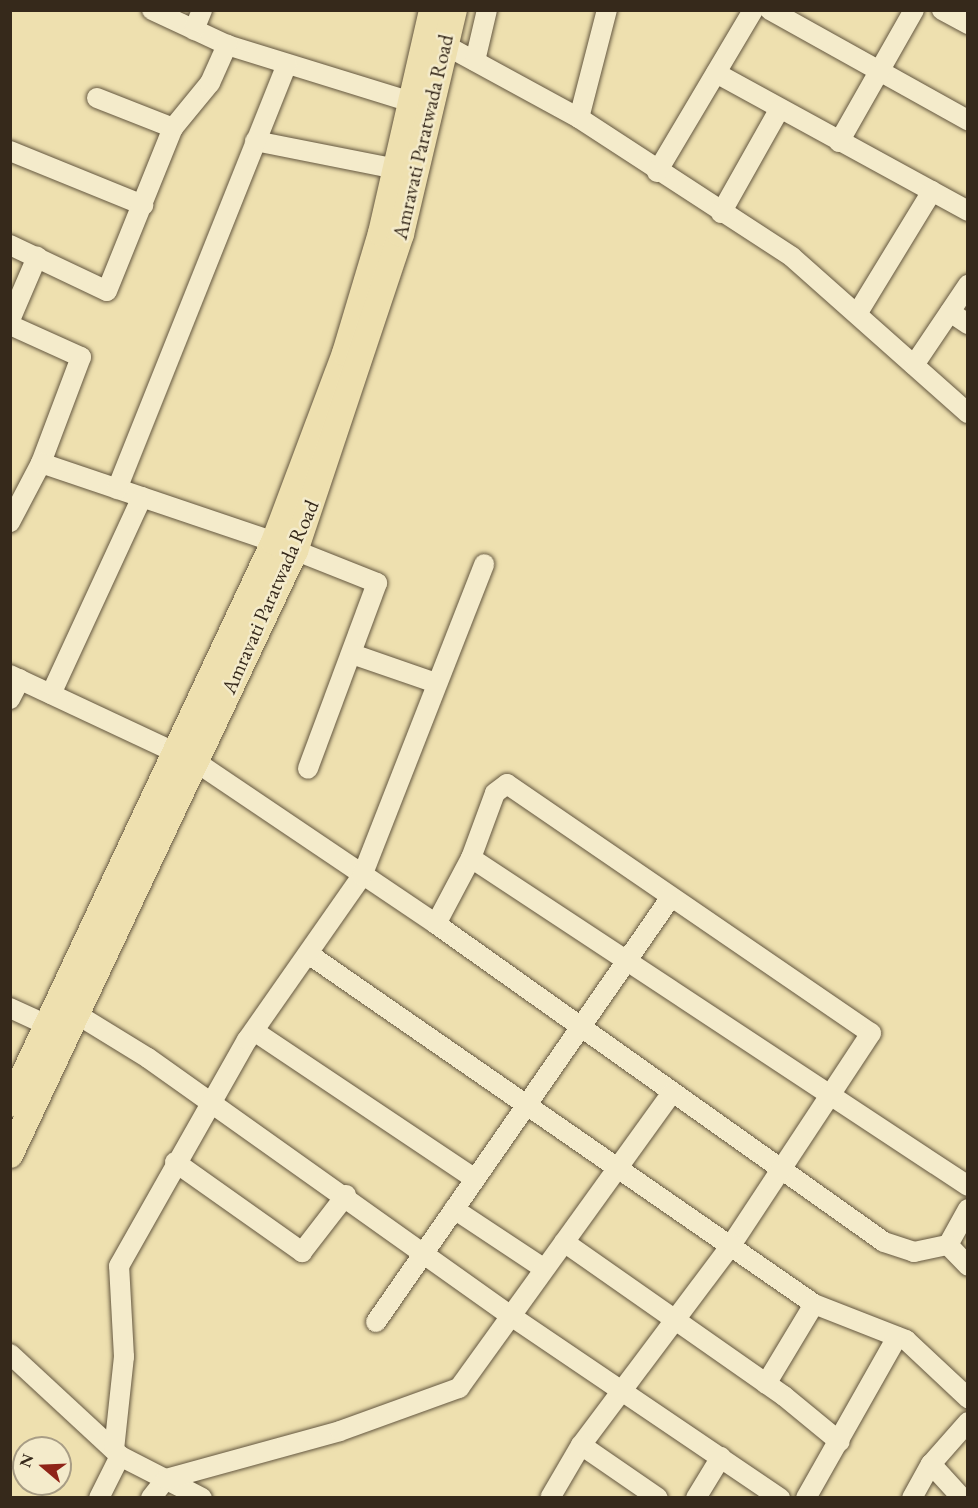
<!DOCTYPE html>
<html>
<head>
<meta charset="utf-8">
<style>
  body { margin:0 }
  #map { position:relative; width:978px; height:1508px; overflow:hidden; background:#eee0af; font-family:"EB Garamond",serif }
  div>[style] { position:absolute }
  .roads { filter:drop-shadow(0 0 2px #645740) drop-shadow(0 0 2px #645740) }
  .minor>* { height:20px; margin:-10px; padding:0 10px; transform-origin:10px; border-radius:10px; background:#f4ebcb }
  .major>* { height:26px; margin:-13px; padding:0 13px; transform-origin:13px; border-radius:13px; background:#eee0af }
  span { translate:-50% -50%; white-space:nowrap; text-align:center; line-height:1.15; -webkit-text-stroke:5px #f4ebcb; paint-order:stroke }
  .street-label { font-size:21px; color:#36291b }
  .frame { position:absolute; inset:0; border:12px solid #36291b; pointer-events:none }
  .north { position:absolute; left:12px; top:1436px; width:60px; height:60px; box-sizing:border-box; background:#f4ebcb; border:2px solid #a89d85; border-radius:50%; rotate:289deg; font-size:16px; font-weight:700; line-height:24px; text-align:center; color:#36291b }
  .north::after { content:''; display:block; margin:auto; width:21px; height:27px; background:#8f2418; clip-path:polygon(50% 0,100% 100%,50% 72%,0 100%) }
</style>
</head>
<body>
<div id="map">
  <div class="roads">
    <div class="minor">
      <i style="left:152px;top:10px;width:83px;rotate:25deg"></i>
      <i style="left:227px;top:45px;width:206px;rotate:17.2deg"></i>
      <i style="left:770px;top:10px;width:227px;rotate:29.1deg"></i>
      <i style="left:942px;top:10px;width:30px;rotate:28deg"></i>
      <i style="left:194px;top:30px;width:22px;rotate:-68deg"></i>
      <i style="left:445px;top:45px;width:153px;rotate:28.6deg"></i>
      <i style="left:579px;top:118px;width:254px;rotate:33.1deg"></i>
      <i style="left:792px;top:257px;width:235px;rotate:41.6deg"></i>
      <i style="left:475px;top:61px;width:52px;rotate:-76.8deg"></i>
      <i style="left:716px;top:73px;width:287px;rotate:28.7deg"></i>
      <i style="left:97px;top:98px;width:82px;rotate:21.5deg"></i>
      <i style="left:579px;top:118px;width:112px;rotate:-75.5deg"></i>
      <i style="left:255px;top:141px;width:144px;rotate:11.2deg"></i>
      <i style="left:839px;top:142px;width:152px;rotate:-60.4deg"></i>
      <i style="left:10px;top:151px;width:144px;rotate:22.1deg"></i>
      <i style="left:657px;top:172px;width:188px;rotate:-59.3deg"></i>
      <i style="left:721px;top:213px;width:118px;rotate:-60.6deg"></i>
      <i style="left:10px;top:245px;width:107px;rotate:25.4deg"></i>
      <i style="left:107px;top:291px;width:176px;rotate:-68deg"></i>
      <i style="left:173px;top:128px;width:58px;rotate:-50.6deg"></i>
      <i style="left:210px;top:83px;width:42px;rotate:-65.9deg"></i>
      <i style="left:950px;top:312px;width:22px;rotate:34deg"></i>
      <i style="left:857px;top:314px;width:144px;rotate:-58.6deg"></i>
      <i style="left:10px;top:320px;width:69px;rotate:-66.8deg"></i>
      <i style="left:10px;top:325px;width:78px;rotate:24.3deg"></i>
      <i style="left:81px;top:357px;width:113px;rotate:110.7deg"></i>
      <i style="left:41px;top:463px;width:67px;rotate:117.7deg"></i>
      <i style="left:914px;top:365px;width:97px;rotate:-56deg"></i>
      <i style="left:41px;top:463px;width:246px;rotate:18.7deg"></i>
      <i style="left:274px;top:542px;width:111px;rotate:21.7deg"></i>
      <i style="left:377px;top:583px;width:198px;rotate:110.4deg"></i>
      <i style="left:117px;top:489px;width:457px;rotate:-68.2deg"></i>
      <i style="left:355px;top:655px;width:86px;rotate:19.1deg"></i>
      <i style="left:10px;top:675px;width:205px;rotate:25.1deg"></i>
      <i style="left:196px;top:762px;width:290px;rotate:34deg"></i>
      <i style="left:436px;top:924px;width:549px;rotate:35.37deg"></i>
      <i style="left:884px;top:1242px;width:32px;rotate:18deg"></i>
      <i style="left:914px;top:1252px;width:35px;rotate:-12deg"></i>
      <i style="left:948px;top:1245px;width:41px;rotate:-60.9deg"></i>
      <i style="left:51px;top:694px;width:217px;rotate:-65.2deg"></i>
      <i style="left:10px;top:699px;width:22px;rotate:-63deg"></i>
      <i style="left:471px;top:858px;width:595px;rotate:33.42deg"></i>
      <i style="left:436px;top:924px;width:75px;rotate:-62.1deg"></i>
      <i style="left:471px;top:858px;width:69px;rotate:-69.7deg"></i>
      <i style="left:495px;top:793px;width:15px;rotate:-37deg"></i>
      <i style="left:507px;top:784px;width:441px;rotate:34.4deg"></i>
      <i style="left:871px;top:1033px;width:253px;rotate:123.4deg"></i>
      <i style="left:732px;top:1244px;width:251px;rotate:126.9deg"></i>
      <i style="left:581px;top:1445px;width:61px;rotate:120.3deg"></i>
      <i style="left:310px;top:955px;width:613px;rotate:34.7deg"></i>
      <i style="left:814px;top:1304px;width:99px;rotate:21.4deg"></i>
      <i style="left:906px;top:1340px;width:85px;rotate:43.1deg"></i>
      <i style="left:65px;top:1007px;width:97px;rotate:31.6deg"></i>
      <i style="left:148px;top:1058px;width:445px;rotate:35.4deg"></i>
      <i style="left:511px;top:1316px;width:325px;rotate:34.1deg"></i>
      <i style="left:10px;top:1008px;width:41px;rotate:24.7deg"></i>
      <i style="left:254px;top:1031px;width:265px;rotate:33.8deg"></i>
      <i style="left:175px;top:1162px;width:156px;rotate:35.3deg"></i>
      <i style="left:302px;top:1252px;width:72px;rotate:-52.3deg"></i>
      <i style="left:454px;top:1209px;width:107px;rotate:33.5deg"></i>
      <i style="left:564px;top:1242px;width:269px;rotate:35deg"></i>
      <i style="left:784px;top:1396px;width:72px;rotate:39.4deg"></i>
      <i style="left:948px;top:1245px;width:29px;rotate:46deg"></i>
      <i style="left:376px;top:1322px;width:517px;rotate:-55.23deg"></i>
      <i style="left:10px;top:1354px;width:150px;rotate:42.8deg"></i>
      <i style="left:120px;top:1456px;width:92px;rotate:27.1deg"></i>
      <i style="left:766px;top:1384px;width:93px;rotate:-59deg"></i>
      <i style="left:581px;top:1445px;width:93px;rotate:34.5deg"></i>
      <i style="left:114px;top:1450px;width:94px;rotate:-83.9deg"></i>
      <i style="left:124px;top:1357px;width:91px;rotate:-93.1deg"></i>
      <i style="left:119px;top:1266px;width:260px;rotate:-60.5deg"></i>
      <i style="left:247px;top:1040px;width:200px;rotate:-55deg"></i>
      <i style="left:362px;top:876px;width:335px;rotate:-68.6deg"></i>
      <i style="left:931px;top:1464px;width:46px;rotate:47.6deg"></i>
      <i style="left:99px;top:1498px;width:47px;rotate:-63.4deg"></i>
      <i style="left:151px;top:1498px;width:24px;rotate:-52deg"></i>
      <i style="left:166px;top:1479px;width:180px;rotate:-15.4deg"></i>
      <i style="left:340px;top:1431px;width:127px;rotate:-19.9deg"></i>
      <i style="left:459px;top:1388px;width:364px;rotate:-54.2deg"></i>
      <i style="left:696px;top:1498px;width:48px;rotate:-58.6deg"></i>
      <i style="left:806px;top:1498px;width:185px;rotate:-60.5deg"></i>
      <i style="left:912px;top:1498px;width:39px;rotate:-61deg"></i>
      <i style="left:931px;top:1464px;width:56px;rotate:-48.6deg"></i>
    </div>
    <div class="major">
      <i style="left:10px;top:1104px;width:621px;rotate:-64.84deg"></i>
      <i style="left:274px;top:542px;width:202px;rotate:-69.4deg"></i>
      <i style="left:345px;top:353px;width:125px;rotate:-73.3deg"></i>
      <i style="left:381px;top:233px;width:229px;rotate:-77.1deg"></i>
      <i style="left:10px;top:1155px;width:668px;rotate:-64.74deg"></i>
      <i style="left:295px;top:551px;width:334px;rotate:-71.5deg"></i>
      <i style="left:401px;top:234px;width:230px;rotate:-76.7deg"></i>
    </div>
  </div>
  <div class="street-label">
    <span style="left:423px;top:137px;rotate:-77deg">Amravati Paratwada Road</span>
    <span style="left:270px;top:597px;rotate:-66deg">Amravati Paratwada Road</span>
  </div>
  <div class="frame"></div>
  <div class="north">N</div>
</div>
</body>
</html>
